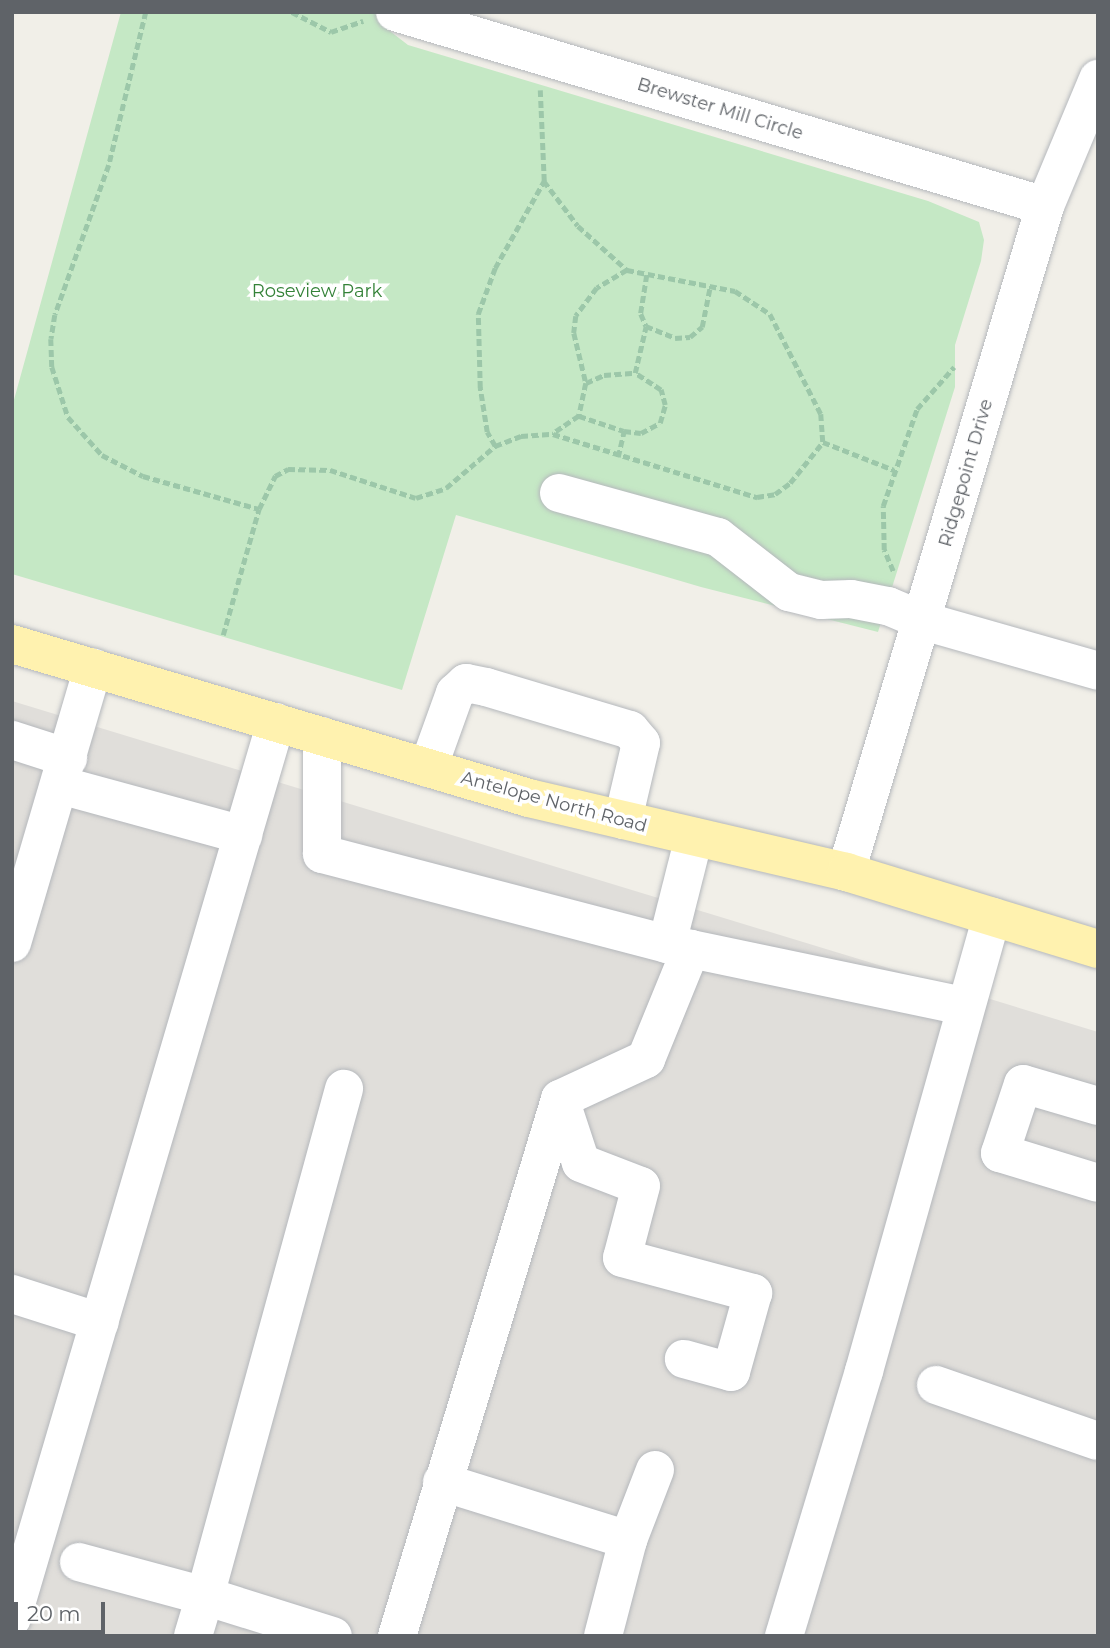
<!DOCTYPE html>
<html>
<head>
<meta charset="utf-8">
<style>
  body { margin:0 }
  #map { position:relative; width:1110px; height:1648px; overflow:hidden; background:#f1efe8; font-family:Montserrat,sans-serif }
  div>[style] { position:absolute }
  .industrial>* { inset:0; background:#e0deda }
  .green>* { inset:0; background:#c5e8c5 }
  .path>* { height:4.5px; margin-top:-2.25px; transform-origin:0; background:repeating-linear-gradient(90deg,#9cc7a9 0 7px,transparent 0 10.5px) }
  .roads { filter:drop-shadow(0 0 2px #b5b8bc) drop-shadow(0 0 2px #b5b8bc) }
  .minor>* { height:38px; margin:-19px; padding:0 19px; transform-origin:19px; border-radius:19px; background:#fff }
  .major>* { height:38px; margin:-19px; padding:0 19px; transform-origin:19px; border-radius:19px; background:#fff2af }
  span { translate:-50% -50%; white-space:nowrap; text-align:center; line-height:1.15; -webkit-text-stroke:7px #fff; paint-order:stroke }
  .street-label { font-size:18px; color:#5f6368 }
  .park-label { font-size:18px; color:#348238 }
  .frame { position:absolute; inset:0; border:14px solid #5f6368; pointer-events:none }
  .scale { position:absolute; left:14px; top:1602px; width:91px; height:32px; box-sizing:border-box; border:4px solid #5f6368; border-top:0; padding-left:9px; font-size:21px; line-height:24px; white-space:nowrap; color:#5f6368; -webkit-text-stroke:5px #fff; paint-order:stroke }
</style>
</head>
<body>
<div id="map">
  <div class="industrial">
    <i style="clip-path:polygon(12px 701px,1098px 1032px,1098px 1636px,12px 1636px)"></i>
  </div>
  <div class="green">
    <i style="clip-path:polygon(121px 12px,377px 12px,386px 28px,408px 45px,928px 201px,979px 222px,984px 240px,981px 261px,955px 345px,955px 387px,878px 632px,701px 587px,456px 515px,402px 690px,12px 574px,12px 407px)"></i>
  </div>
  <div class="path">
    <i style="left:146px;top:12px;width:157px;rotate:103.6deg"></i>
    <i style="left:109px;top:165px;width:159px;rotate:109.8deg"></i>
    <i style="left:55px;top:315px;width:24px;rotate:99deg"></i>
    <i style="left:51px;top:339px;width:28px;rotate:88deg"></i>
    <i style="left:52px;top:367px;width:52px;rotate:72.3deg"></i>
    <i style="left:68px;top:417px;width:51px;rotate:48.2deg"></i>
    <i style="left:102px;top:455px;width:46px;rotate:27.1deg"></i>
    <i style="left:143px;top:476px;width:121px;rotate:15.9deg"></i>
    <i style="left:259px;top:509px;width:37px;rotate:-64deg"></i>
    <i style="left:275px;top:476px;width:15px;rotate:-28deg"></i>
    <i style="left:288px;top:469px;width:42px;rotate:1.4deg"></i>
    <i style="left:330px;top:470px;width:90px;rotate:18deg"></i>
    <i style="left:416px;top:498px;width:32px;rotate:-18deg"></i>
    <i style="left:446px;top:488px;width:65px;rotate:-40.6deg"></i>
    <i style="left:495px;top:446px;width:28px;rotate:-21deg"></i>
    <i style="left:521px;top:436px;width:32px;rotate:-4deg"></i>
    <i style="left:553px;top:434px;width:214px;rotate:17.2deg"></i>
    <i style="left:757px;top:497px;width:18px;rotate:-9deg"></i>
    <i style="left:775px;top:494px;width:19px;rotate:-36deg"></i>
    <i style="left:790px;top:483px;width:53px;rotate:-51.2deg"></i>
    <i style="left:823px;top:442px;width:76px;rotate:21.5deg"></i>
    <i style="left:292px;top:12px;width:44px;rotate:27.1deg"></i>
    <i style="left:331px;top:32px;width:34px;rotate:-19deg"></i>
    <i style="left:544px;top:181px;width:56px;rotate:52.9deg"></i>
    <i style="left:578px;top:226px;width:66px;rotate:41.9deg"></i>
    <i style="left:627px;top:270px;width:35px;rotate:149deg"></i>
    <i style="left:597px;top:288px;width:35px;rotate:127deg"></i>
    <i style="left:576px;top:316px;width:17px;rotate:97deg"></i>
    <i style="left:574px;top:333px;width:51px;rotate:76.5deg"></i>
    <i style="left:586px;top:383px;width:34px;rotate:102deg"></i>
    <i style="left:579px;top:416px;width:30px;rotate:146deg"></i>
    <i style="left:627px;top:270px;width:110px;rotate:11deg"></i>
    <i style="left:735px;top:291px;width:42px;rotate:33.3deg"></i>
    <i style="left:770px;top:314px;width:112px;rotate:63deg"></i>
    <i style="left:821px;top:414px;width:28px;rotate:86deg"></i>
    <i style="left:647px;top:275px;width:39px;rotate:99deg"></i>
    <i style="left:641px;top:314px;width:13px;rotate:67deg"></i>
    <i style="left:646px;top:326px;width:31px;rotate:22deg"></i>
    <i style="left:675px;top:338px;width:15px;rotate:-4deg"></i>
    <i style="left:690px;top:337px;width:16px;rotate:-40deg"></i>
    <i style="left:702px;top:327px;width:41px;rotate:-78.7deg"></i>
    <i style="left:586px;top:383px;width:20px;rotate:-24deg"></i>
    <i style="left:604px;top:375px;width:31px;rotate:-4deg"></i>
    <i style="left:635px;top:373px;width:48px;rotate:-76.8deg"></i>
    <i style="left:579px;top:416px;width:47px;rotate:18.4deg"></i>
    <i style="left:495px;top:446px;width:16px;rotate:-120deg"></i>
    <i style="left:487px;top:432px;width:45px;rotate:-99deg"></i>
    <i style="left:480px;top:388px;width:74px;rotate:-91.5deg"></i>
    <i style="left:478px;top:314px;width:49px;rotate:-69.7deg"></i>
    <i style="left:495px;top:268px;width:100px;rotate:-60.6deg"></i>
    <i style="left:544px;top:181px;width:91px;rotate:-92.5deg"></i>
    <i style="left:618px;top:457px;width:27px;rotate:-77deg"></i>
    <i style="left:624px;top:431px;width:17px;rotate:7deg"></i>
    <i style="left:641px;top:433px;width:21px;rotate:-28deg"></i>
    <i style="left:660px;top:423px;width:19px;rotate:-74deg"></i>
    <i style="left:665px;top:405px;width:16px;rotate:-105deg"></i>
    <i style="left:661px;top:390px;width:31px;rotate:-147deg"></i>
    <i style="left:893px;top:571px;width:23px;rotate:-113deg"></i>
    <i style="left:884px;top:550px;width:44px;rotate:-91.3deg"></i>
    <i style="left:883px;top:506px;width:103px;rotate:-70.7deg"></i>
    <i style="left:917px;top:409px;width:56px;rotate:-48.6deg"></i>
    <i style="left:223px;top:635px;width:131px;rotate:-74.1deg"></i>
  </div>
  <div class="roads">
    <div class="minor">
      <i style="left:395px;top:12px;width:678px;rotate:16.62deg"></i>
      <i style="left:559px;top:493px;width:165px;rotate:15.5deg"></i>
      <i style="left:718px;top:537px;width:90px;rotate:37.8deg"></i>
      <i style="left:789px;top:592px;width:33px;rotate:14deg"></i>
      <i style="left:821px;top:600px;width:30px;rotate:-2deg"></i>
      <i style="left:851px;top:599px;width:38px;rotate:11deg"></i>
      <i style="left:888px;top:606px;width:38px;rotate:23deg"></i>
      <i style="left:923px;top:621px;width:182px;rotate:15.9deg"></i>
      <i style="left:322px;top:736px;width:118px;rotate:90deg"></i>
      <i style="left:322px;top:854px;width:357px;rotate:14.6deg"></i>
      <i style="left:12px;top:740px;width:59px;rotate:17.8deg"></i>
      <i style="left:428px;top:768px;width:80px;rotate:-70.2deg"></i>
      <i style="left:455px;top:693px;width:15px;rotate:-42deg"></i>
      <i style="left:466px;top:683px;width:20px;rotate:11deg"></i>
      <i style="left:486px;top:687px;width:150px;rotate:16.6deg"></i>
      <i style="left:630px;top:730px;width:17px;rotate:50deg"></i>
      <i style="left:641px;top:743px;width:79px;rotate:103.2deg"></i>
      <i style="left:60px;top:785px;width:190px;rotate:15.3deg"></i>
      <i style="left:694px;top:837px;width:110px;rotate:104.2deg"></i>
      <i style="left:667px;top:944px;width:304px;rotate:11.8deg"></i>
      <i style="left:846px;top:872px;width:695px;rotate:-73.36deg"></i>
      <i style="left:1045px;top:206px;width:138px;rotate:-67.3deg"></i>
      <i style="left:12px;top:943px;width:287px;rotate:-73.6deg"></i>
      <i style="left:560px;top:1099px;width:67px;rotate:71.8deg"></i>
      <i style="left:581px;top:1163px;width:64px;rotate:21deg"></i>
      <i style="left:641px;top:1186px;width:74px;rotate:104.8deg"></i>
      <i style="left:622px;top:1258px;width:136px;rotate:15deg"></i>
      <i style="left:753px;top:1293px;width:82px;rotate:105.6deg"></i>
      <i style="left:731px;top:1372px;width:49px;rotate:-164.5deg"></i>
      <i style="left:1098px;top:1106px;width:78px;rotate:-163.7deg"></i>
      <i style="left:1023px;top:1084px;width:73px;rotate:108.4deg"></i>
      <i style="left:1000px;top:1153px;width:102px;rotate:17deg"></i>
      <i style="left:12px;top:1294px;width:92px;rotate:17.7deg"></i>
      <i style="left:936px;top:1385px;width:171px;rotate:19.1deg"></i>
      <i style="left:442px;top:1482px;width:195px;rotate:17.3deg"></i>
      <i style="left:79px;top:1562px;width:131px;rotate:15.1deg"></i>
      <i style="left:205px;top:1596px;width:526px;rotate:-74.67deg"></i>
      <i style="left:12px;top:1618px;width:934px;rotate:-73.58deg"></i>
      <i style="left:193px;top:1636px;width:42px;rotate:-73.3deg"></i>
      <i style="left:205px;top:1596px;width:134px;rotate:17.4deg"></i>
      <i style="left:397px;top:1636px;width:561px;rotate:-73.11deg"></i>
      <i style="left:560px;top:1099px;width:95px;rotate:-24.9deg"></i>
      <i style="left:646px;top:1059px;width:119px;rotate:-67.8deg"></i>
      <i style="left:603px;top:1636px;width:99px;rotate:-75.4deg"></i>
      <i style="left:628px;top:1540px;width:75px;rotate:-68.9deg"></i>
      <i style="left:784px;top:1636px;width:277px;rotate:-73.2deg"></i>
      <i style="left:864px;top:1371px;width:472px;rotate:-74.3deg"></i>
    </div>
    <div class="major">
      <i style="left:12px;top:644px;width:539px;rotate:16.59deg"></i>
      <i style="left:529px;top:798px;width:326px;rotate:13.1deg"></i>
      <i style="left:846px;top:872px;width:264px;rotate:17deg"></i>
    </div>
  </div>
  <div class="street-label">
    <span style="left:720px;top:109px;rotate:17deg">Brewster Mill Circle</span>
    <span style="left:966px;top:473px;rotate:-74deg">Ridgepoint Drive</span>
    <span style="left:554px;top:802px;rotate:15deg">Antelope North Road</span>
  </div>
  <div class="park-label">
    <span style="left:317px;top:291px">Roseview Park</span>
  </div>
  <div class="frame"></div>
  <div class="scale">20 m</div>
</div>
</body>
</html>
